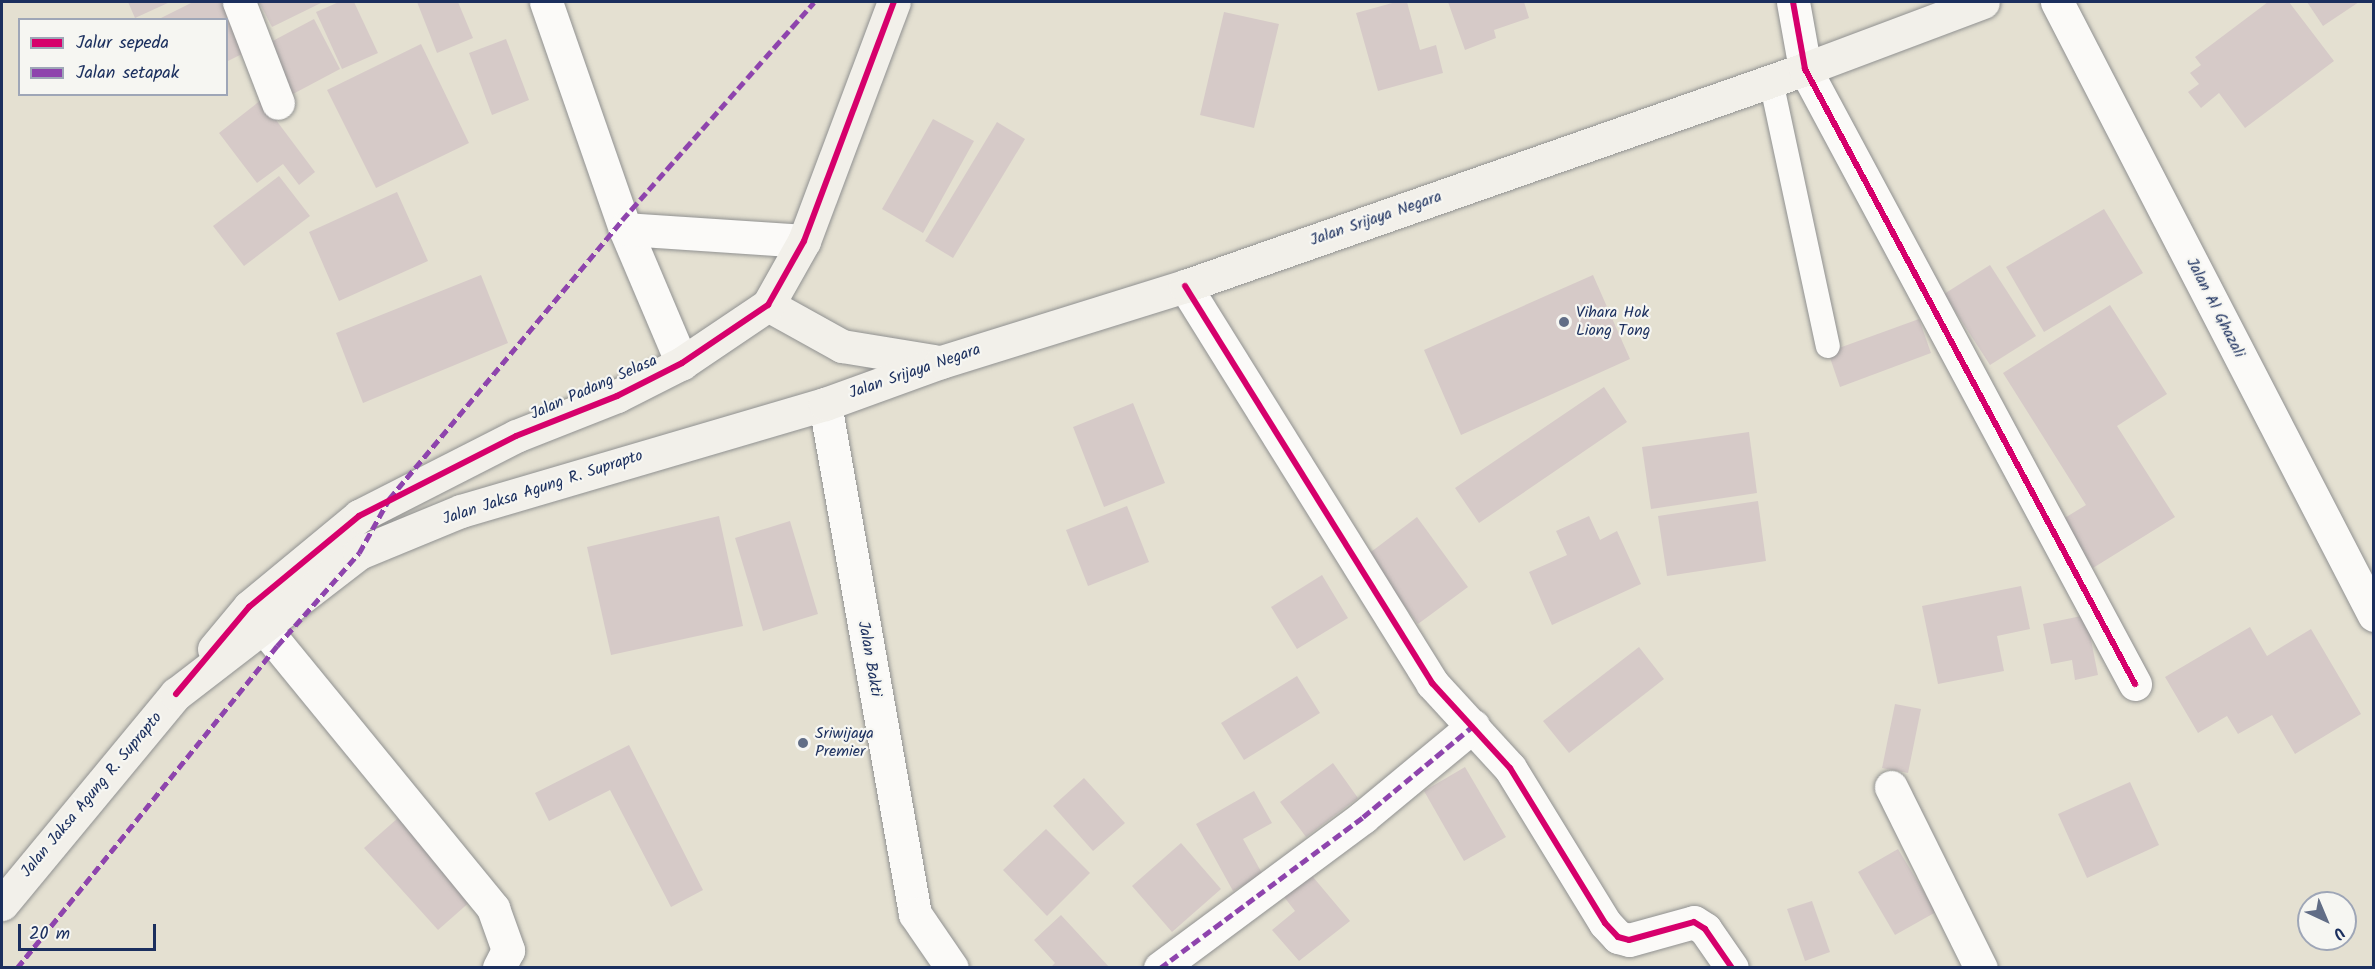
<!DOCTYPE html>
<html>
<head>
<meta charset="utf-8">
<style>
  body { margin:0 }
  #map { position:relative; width:2375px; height:969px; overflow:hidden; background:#e4e0d1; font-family:Kalam,sans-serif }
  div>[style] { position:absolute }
  .building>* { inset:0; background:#d6cac8 }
  .roads { filter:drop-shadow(0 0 2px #909191) drop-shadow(0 0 2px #909191) }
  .lane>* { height:24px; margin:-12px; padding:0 12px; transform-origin:12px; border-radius:12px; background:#fbfaf8 }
  .street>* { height:33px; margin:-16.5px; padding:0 16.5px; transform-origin:16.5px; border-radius:16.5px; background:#fbfaf8 }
  .secondary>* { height:33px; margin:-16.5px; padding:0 16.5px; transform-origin:16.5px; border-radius:16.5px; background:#f2f0ea }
  .quiet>* { height:4.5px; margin-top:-2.25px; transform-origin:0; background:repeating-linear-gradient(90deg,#8e44ad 0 9px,transparent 0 13.5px) }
  .cycleway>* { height:6px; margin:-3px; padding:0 3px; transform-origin:3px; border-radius:3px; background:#d6006c }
  .dots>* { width:16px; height:16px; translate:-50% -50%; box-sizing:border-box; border:3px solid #f6f6f2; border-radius:50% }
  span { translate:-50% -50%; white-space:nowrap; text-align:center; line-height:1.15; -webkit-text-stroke:4.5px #f6f6f2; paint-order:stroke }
  .street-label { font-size:16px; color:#1b2f5e }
  .poi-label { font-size:16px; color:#1b2f5e }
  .left { translate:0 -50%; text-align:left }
  .frame { position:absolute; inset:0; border:3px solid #1b2f5e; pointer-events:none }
  .legend { position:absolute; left:18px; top:18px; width:210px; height:78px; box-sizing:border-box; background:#f6f6f2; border:2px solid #9ea6b7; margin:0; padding:8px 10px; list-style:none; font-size:18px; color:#1b2f5e }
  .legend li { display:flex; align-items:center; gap:12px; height:30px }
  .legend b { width:30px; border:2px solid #9ea6b7 }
  .north { position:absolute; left:2297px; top:891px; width:60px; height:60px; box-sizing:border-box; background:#f6f6f2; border:2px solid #9ea6b7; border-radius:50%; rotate:136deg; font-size:16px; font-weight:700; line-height:24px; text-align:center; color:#1b2f5e }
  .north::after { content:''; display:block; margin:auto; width:21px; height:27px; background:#616d86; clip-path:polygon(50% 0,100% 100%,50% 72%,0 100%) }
  .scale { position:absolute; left:18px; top:924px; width:138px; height:27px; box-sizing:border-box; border:3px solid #1b2f5e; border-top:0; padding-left:8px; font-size:18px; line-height:21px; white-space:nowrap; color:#1b2f5e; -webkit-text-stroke:4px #f6f6f2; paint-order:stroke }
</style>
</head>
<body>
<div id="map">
  <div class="building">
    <i style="clip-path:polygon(128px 2px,170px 2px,135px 18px)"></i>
    <i style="clip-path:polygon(193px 2px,233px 2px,256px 47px,226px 62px,226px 20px,157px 20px)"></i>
    <i style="clip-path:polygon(259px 2px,323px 2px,272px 27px)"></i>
    <i style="clip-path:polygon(339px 2px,354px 2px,378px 53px,342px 69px,316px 12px)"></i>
    <i style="clip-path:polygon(417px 2px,458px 2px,473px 38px,437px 53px)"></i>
    <i style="clip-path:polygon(1396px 2px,1407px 2px,1420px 50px,1436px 45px,1443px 73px,1378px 91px,1356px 13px)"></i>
    <i style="clip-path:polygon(1448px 2px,1524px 2px,1529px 18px,1494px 30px,1496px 38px,1465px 50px)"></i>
    <i style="clip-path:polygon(2268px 2px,2289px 2px,2334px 61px,2245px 128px,2219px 93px,2201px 108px,2188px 92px,2199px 84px,2190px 73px,2201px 65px,2195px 57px)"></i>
    <i style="clip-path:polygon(2307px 2px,2359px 2px,2323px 26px)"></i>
    <i style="clip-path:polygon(1224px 12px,1279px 24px,1254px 128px,1200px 115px)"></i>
    <i style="clip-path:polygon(314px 19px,340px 69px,293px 94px,267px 44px)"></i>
    <i style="clip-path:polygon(506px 39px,529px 100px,492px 115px,469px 53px)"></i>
    <i style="clip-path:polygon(421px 44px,469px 143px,376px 188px,327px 90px)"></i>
    <i style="clip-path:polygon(261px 100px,315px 172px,299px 185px,283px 164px,257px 183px,219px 133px)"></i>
    <i style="clip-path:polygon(933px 119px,974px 141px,923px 233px,882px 209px)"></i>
    <i style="clip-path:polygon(997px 122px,1025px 139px,953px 258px,925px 241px)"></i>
    <i style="clip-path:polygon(279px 176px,310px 216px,244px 266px,213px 226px)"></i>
    <i style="clip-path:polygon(397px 192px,428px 261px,339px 301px,309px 232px)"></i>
    <i style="clip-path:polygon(2104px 209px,2143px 273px,2044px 332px,2006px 267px)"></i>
    <i style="clip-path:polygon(1990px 265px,2036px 336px,1990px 365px,1944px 294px)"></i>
    <i style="clip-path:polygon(481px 275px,508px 343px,363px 403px,336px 333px)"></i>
    <i style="clip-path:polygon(1593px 275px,1630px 359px,1461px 435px,1424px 350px)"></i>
    <i style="clip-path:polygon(2110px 305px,2167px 394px,2117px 426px,2175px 517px,2093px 568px,2063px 519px,2086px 505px,2003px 373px)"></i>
    <i style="clip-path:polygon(1919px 319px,1931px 353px,1840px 387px,1828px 352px)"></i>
    <i style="clip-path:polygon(1604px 387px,1627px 422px,1479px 523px,1455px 488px)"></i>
    <i style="clip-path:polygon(1133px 403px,1165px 483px,1104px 507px,1073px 427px)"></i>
    <i style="clip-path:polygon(1749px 432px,1757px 493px,1651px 509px,1642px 447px)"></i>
    <i style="clip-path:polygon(1758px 501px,1766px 561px,1667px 576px,1658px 516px)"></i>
    <i style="clip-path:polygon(1127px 506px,1149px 562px,1088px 586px,1066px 530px)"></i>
    <i style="clip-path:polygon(719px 516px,743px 626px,611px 655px,587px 547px)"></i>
    <i style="clip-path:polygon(1589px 516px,1600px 540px,1617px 531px,1641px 584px,1552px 625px,1529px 572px,1567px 555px,1556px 531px)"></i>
    <i style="clip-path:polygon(1417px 517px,1468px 587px,1418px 624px,1367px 555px)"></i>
    <i style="clip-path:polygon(790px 521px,818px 614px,763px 631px,735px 538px)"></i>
    <i style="clip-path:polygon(1322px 575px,1348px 618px,1297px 649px,1271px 607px)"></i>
    <i style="clip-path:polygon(2021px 586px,2030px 629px,1997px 636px,2004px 671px,1938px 684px,1922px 606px)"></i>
    <i style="clip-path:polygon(2086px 615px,2098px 675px,2075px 680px,2072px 660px,2051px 664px,2043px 624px)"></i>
    <i style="clip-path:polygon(2250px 627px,2267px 656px,2311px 629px,2361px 714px,2295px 754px,2272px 715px,2238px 734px,2227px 716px,2198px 733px,2165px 677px)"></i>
    <i style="clip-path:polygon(1639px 647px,1664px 679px,1569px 753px,1543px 721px)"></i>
    <i style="clip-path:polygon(1297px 676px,1320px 713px,1244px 760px,1221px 723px)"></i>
    <i style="clip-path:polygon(1895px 704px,1921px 709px,1908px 773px,1882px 768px)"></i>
    <i style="clip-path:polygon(629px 745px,703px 890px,671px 907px,610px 790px,549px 821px,535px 793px)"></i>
    <i style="clip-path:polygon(1333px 763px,1358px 798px,1306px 837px,1280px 802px)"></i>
    <i style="clip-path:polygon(1465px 767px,1506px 837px,1464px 861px,1424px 791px)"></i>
    <i style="clip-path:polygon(1084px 778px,1125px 823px,1093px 851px,1053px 806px)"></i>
    <i style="clip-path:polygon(2130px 782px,2159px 845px,2087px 878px,2058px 814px)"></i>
    <i style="clip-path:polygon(1254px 791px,1272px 823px,1243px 839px,1263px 875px,1233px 891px,1196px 824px)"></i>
    <i style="clip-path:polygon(398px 818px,472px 900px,438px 930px,364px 848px)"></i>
    <i style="clip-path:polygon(1046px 829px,1090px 873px,1047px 916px,1003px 870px)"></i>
    <i style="clip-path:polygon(1181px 843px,1221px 889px,1172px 932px,1132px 886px)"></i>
    <i style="clip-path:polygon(1898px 849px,1936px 912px,1895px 935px,1858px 872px)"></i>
    <i style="clip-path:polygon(1308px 871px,1350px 921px,1299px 961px,1272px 930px,1295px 911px,1281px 893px)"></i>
    <i style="clip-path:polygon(1812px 901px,1830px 952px,1805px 961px,1787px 909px)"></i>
    <i style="clip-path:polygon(1061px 915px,1110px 968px,1050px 968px,1055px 963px,1034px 940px)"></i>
  </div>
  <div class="roads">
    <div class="lane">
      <i style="left:1771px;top:81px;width:271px;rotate:77.9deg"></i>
    </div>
    <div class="street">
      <i style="left:239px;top:2px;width:108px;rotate:68.9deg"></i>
      <i style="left:546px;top:2px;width:240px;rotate:70.8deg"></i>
      <i style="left:625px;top:229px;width:146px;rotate:67deg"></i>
      <i style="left:1793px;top:2px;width:68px;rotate:79.8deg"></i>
      <i style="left:1805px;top:69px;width:698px;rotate:61.78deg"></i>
      <i style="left:2057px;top:2px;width:690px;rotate:62.66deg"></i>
      <i style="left:625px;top:229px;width:179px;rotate:3.8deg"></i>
      <i style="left:1185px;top:286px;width:468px;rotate:58.1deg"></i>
      <i style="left:1432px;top:683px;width:115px;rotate:47.5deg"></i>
      <i style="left:1510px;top:768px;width:182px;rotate:58.5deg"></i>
      <i style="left:1605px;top:923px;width:19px;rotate:47deg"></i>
      <i style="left:1618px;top:937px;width:11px;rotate:15deg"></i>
      <i style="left:1629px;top:940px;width:67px;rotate:-15.5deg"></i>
      <i style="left:1694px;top:922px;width:13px;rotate:32deg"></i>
      <i style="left:1705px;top:929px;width:47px;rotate:55.3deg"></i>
      <i style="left:825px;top:404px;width:518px;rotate:79.99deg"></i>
      <i style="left:915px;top:914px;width:65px;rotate:55.6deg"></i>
      <i style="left:264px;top:628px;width:362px;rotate:50.7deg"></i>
      <i style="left:493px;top:908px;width:45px;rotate:70.3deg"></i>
      <i style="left:508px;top:950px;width:20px;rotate:117deg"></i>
      <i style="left:1891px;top:787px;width:202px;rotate:63.6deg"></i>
      <i style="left:1160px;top:968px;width:253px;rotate:-36.6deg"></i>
      <i style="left:1363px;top:817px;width:143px;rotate:-39.6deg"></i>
    </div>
    <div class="secondary">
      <i style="left:768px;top:305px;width:85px;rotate:29deg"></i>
      <i style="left:842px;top:346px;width:93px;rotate:9.3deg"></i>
      <i style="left:214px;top:649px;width:55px;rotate:-50.2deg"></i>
      <i style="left:249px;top:607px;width:143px;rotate:-39.6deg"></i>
      <i style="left:359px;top:516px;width:176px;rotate:-27deg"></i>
      <i style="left:516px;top:436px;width:109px;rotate:-21.6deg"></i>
      <i style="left:617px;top:396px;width:73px;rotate:-26.9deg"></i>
      <i style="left:682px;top:363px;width:104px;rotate:-34deg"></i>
      <i style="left:768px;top:305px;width:73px;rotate:-60.6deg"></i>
      <i style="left:804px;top:241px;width:255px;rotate:-69.4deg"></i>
      <i style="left:2px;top:904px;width:273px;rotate:-50.4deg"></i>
      <i style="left:176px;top:694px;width:231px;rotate:-37.6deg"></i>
      <i style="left:359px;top:553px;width:110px;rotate:-22.4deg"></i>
      <i style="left:461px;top:511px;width:379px;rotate:-16.4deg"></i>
      <i style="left:825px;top:404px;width:123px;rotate:-19.9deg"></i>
      <i style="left:941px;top:362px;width:256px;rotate:-17.3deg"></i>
      <i style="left:1185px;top:286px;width:657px;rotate:-19.29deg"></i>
      <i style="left:1805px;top:69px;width:190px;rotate:-20.6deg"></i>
    </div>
  </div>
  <div class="quiet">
    <i style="left:17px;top:968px;width:414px;rotate:-51.1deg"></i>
    <i style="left:277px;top:646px;width:124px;rotate:-48.6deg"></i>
    <i style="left:359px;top:553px;width:62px;rotate:-60.9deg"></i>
    <i style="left:389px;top:499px;width:363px;rotate:-50.1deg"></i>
    <i style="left:622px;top:220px;width:290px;rotate:-48.6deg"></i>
    <i style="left:1160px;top:968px;width:253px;rotate:-36.6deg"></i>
    <i style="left:1363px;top:817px;width:143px;rotate:-39.6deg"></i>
  </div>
  <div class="cycleway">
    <i style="left:1793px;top:2px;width:68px;rotate:79.8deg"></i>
    <i style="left:1805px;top:69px;width:698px;rotate:61.78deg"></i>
    <i style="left:1185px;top:286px;width:468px;rotate:58.1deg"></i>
    <i style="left:1432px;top:683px;width:115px;rotate:47.5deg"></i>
    <i style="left:1510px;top:768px;width:182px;rotate:58.5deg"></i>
    <i style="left:1605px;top:923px;width:19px;rotate:47deg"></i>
    <i style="left:1618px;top:937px;width:11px;rotate:15deg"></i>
    <i style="left:1629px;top:940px;width:67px;rotate:-15.5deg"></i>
    <i style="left:1694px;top:922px;width:13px;rotate:32deg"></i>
    <i style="left:1705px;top:929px;width:47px;rotate:55.3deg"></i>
    <i style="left:176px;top:694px;width:114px;rotate:-50deg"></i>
    <i style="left:249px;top:607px;width:143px;rotate:-39.6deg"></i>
    <i style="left:359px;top:516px;width:176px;rotate:-27deg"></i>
    <i style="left:516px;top:436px;width:109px;rotate:-21.6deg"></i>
    <i style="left:617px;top:396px;width:73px;rotate:-26.9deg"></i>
    <i style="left:682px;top:363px;width:104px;rotate:-34deg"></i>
    <i style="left:768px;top:305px;width:73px;rotate:-60.6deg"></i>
    <i style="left:804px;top:241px;width:255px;rotate:-69.4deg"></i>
  </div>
  <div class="dots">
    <i style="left:1564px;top:322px;background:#616d86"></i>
    <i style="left:803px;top:743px;background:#616d86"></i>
  </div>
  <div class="street-label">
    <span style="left:1376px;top:219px;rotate:-19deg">Jalan Srijaya Negara</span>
    <span style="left:2215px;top:308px;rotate:63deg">Jalan Al Ghazali</span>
    <span style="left:915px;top:372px;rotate:-19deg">Jalan Srijaya Negara</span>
    <span style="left:594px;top:388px;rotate:-24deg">Jalan Padang Selasa</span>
    <span style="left:543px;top:488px;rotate:-18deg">Jalan Jaksa Agung R. Suprapto</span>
    <span style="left:869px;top:659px;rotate:80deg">Jalan Bakti</span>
    <span style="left:92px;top:795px;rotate:-50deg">Jalan Jaksa Agung R. Suprapto</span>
  </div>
  <div class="poi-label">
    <span class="left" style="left:1576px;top:322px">Vihara Hok<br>Liong Tong</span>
    <span class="left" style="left:815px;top:743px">Sriwijaya<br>Premier</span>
  </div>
  <div class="frame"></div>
  <ul class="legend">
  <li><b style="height:8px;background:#d6006c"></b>Jalur sepeda</li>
  <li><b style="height:8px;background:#8e44ad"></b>Jalan setapak</li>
  </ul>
  <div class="north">U</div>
  <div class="scale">20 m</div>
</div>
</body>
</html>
